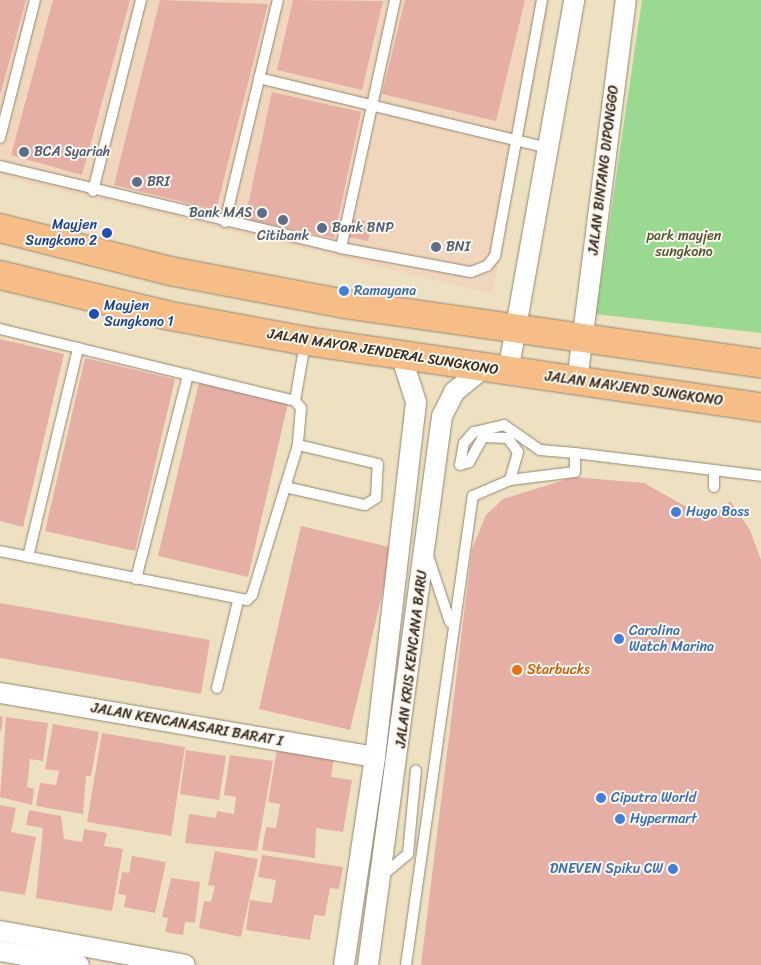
<!DOCTYPE html>
<html>
<head>
<meta charset="utf-8">
<style>
  body { margin:0 }
  #map { position:relative; width:761px; height:965px; overflow:hidden; background:#ede1c1; font-family:Sriracha,sans-serif }
  div>[style] { position:absolute }
  .built>* { inset:0; background:#f0d6bc }
  .green>* { inset:0; background:#99da90 }
  .building>* { inset:0; background:#e6afa6 }
  .roads { filter:drop-shadow(0 0 1px #948670) drop-shadow(0 0 1px #948670) }
  .lane>* { height:10px; margin:-5px; padding:0 5px; transform-origin:5px; border-radius:5px; background:#fff }
  .street>* { height:20px; margin:-10px; padding:0 10px; transform-origin:10px; border-radius:10px; background:#fff }
  .primary>* { height:28px; margin:-14px; padding:0 14px; transform-origin:14px; border-radius:14px; background:#f6be86 }
  .dots>* { width:14px; height:14px; translate:-50% -50%; box-sizing:border-box; border:2px solid #fbf7ec; border-radius:50% }
  span { translate:-50% -50%; white-space:nowrap; text-align:center; line-height:1.15; -webkit-text-stroke:4px #fbf7ec; paint-order:stroke }
  .service-label { font-size:14px; color:#4e5e75 }
  .left { translate:0 -50%; text-align:left }
  .right { translate:-100% -50%; text-align:right }
  .street-label { font-size:14px; color:#3b2a1e }
  .transit-label { font-size:14px; color:#164399 }
  .park-label { font-size:14px; color:#52563a }
  .shop-label { font-size:14px; color:#366cbe }
  .food-label { font-size:14px; color:#c56008 }
</style>
</head>
<body>
<div id="map">
  <div class="built">
    <i style="clip-path:polygon(0 0,551px 0,492px 294px,0 176px)"></i>
  </div>
  <div class="green">
    <i style="clip-path:polygon(642px 0,761px 0,761px 333px,596px 314px)"></i>
  </div>
  <div class="building">
    <i style="clip-path:polygon(0 0,26px 0,1px 92px,0 92px)"></i>
    <i style="clip-path:polygon(53px 0,130px 0,82px 175px,11px 155px)"></i>
    <i style="clip-path:polygon(160px 0,268px 4px,216px 210px,114px 185px)"></i>
    <i style="clip-path:polygon(293px 0,383px 1px,362px 90px,277px 70px)"></i>
    <i style="clip-path:polygon(405px 0,525px 0,496px 121px,382px 94px)"></i>
    <i style="clip-path:polygon(272px 92px,361px 112px,334px 238px,245px 219px)"></i>
    <i style="clip-path:polygon(347px 218px,372px 222px,368px 241px,344px 236px)"></i>
    <i style="clip-path:polygon(0 339px,64px 354px,23px 527px,0 521px)"></i>
    <i style="clip-path:polygon(85px 358px,175px 379px,135px 551px,45px 531px)"></i>
    <i style="clip-path:polygon(199px 382px,288px 403px,248px 577px,158px 556px)"></i>
    <i style="clip-path:polygon(574px 477px,644px 483px,710px 520px,730px 501px,750px 530px,761px 560px,761px 965px,421px 965px,472px 549px,486px 515px,503px 499px)"></i>
    <i style="clip-path:polygon(301px 526px,393px 548px,350px 730px,259px 709px)"></i>
    <i style="clip-path:polygon(0 603px,210px 640px,201px 694px,0 658px)"></i>
    <i style="clip-path:polygon(0 716px,3px 717px,1px 731px,0 731px)"></i>
    <i style="clip-path:polygon(6px 717px,48px 723px,43px 761px,30px 759px,27px 787px,34px 789px,32px 805px,0 797px)"></i>
    <i style="clip-path:polygon(53px 724px,99px 732px,91px 776px,86px 776px,83px 814px,36px 806px,40px 783px,56px 785px,59px 771px,45px 769px)"></i>
    <i style="clip-path:polygon(102px 733px,185px 747px,171px 836px,87px 822px)"></i>
    <i style="clip-path:polygon(277px 749px,334px 758px,331px 777px,352px 780px,343px 832px,316px 828px,315px 858px,262px 850px,266px 827px,276px 828px,280px 804px,268px 802px)"></i>
    <i style="clip-path:polygon(186px 750px,226px 756px,219px 800px,180px 794px)"></i>
    <i style="clip-path:polygon(230px 755px,273px 761px,257px 851px,185px 843px,189px 814px,216px 818px,217px 811px,234px 814px,236px 797px,224px 795px)"></i>
    <i style="clip-path:polygon(0 805px,16px 808px,11px 832px,36px 837px,25px 895px,0 891px)"></i>
    <i style="clip-path:polygon(29px 810px,61px 816px,64px 839px,82px 842px,84px 829px,107px 833px,104px 846px,123px 849px,112px 911px,36px 898px,43px 828px,26px 825px)"></i>
    <i style="clip-path:polygon(215px 851px,258px 859px,241px 937px,199px 928px,204px 901px,211px 902px,215px 886px,208px 885px)"></i>
    <i style="clip-path:polygon(262px 855px,343px 867px,339px 889px,330px 888px,325px 916px,314px 915px,310px 940px,246px 930px,250px 900px,272px 903px,276px 880px,258px 877px)"></i>
    <i style="clip-path:polygon(132px 856px,166px 862px,155px 913px,124px 907px,126px 895px,118px 894px,122px 872px,129px 873px)"></i>
    <i style="clip-path:polygon(171px 878px,200px 882px,195px 923px,185px 922px,183px 935px,165px 932px,168px 918px,162px 917px)"></i>
  </div>
  <div class="roads">
    <div class="lane">
      <i style="left:259px;top:78px;width:294px;rotate:13.6deg"></i>
      <i style="left:0;top:138px;width:142px;rotate:-75.8deg"></i>
      <i style="left:0;top:166px;width:351px;rotate:13.5deg"></i>
      <i style="left:341px;top:248px;width:132px;rotate:10.5deg"></i>
      <i style="left:471px;top:272px;width:17px;rotate:-21deg"></i>
      <i style="left:487px;top:266px;width:13px;rotate:-51deg"></i>
      <i style="left:495px;top:256px;width:260px;rotate:-79.6deg"></i>
      <i style="left:93px;top:191px;width:197px;rotate:-75.9deg"></i>
      <i style="left:225px;top:222px;width:228px;rotate:-76.6deg"></i>
      <i style="left:341px;top:248px;width:254px;rotate:-77.7deg"></i>
      <i style="left:0;top:329px;width:304px;rotate:13.7deg"></i>
      <i style="left:295px;top:401px;width:9px;rotate:49deg"></i>
      <i style="left:301px;top:408px;width:37px;rotate:95deg"></i>
      <i style="left:298px;top:445px;width:157px;rotate:107deg"></i>
      <i style="left:252px;top:595px;width:7px;rotate:135deg"></i>
      <i style="left:247px;top:600px;width:252px;rotate:-168.8deg"></i>
      <i style="left:295px;top:401px;width:59px;rotate:-80.2deg"></i>
      <i style="left:510px;top:480px;width:29px;rotate:-74deg"></i>
      <i style="left:518px;top:452px;width:17px;rotate:-126deg"></i>
      <i style="left:508px;top:438px;width:25px;rotate:-178deg"></i>
      <i style="left:483px;top:437px;width:29px;rotate:119deg"></i>
      <i style="left:469px;top:462px;width:9px;rotate:162deg"></i>
      <i style="left:460px;top:465px;width:22px;rotate:-80deg"></i>
      <i style="left:464px;top:443px;width:15px;rotate:-48deg"></i>
      <i style="left:474px;top:432px;width:31px;rotate:-13deg"></i>
      <i style="left:504px;top:425px;width:44px;rotate:34.8deg"></i>
      <i style="left:540px;top:450px;width:35px;rotate:5deg"></i>
      <i style="left:285px;top:487px;width:82px;rotate:12.7deg"></i>
      <i style="left:365px;top:505px;width:13px;rotate:-32deg"></i>
      <i style="left:376px;top:498px;width:34px;rotate:-87deg"></i>
      <i style="left:378px;top:464px;width:82px;rotate:-166.6deg"></i>
      <i style="left:714px;top:487px;width:17px;rotate:-90deg"></i>
      <i style="left:428px;top:556px;width:70px;rotate:71.6deg"></i>
      <i style="left:28px;top:557px;width:215px;rotate:-76.5deg"></i>
      <i style="left:136px;top:579px;width:211px;rotate:-75.7deg"></i>
      <i style="left:217px;top:688px;width:89px;rotate:-76.4deg"></i>
      <i style="left:384px;top:874px;width:31px;rotate:-40deg"></i>
      <i style="left:408px;top:854px;width:84px;rotate:-84.6deg"></i>
      <i style="left:406px;top:965px;width:474px;rotate:-81.9deg"></i>
      <i style="left:473px;top:496px;width:40px;rotate:-23.4deg"></i>
      <i style="left:510px;top:480px;width:65px;rotate:-7deg"></i>
      <i style="left:575px;top:472px;width:19px;rotate:-90deg"></i>
      <i style="left:575px;top:453px;width:187px;rotate:7deg"></i>
    </div>
    <div class="street">
      <i style="left:508px;top:372px;width:378px;rotate:-79.9deg"></i>
      <i style="left:577px;top:381px;width:384px;rotate:-82.7deg"></i>
      <i style="left:0;top:693px;width:380px;rotate:9.7deg"></i>
      <i style="left:0;top:931px;width:188px;rotate:10.4deg"></i>
      <i style="left:0;top:951px;width:80px;rotate:10deg"></i>
      <i style="left:344px;top:965px;width:210px;rotate:-81.5deg"></i>
      <i style="left:375px;top:757px;width:357px;rotate:-83.4deg"></i>
      <i style="left:416px;top:402px;width:49px;rotate:-107.7deg"></i>
      <i style="left:368px;top:965px;width:554px;rotate:-82.32deg"></i>
      <i style="left:442px;top:416px;width:27px;rotate:-63deg"></i>
      <i style="left:454px;top:392px;width:38px;rotate:-39deg"></i>
    </div>
    <div class="primary">
      <i style="left:0;top:228px;width:175px;rotate:14.2deg"></i>
      <i style="left:170px;top:271px;width:177px;rotate:10.7deg"></i>
      <i style="left:344px;top:304px;width:421px;rotate:8.1deg"></i>
      <i style="left:0;top:275px;width:171px;rotate:13.5deg"></i>
      <i style="left:166px;top:315px;width:142px;rotate:10.5deg"></i>
      <i style="left:306px;top:341px;width:460px;rotate:8.3deg"></i>
    </div>
  </div>
  <div class="dots">
    <i style="left:24px;top:152px;background:#5c6f8a"></i>
    <i style="left:137px;top:182px;background:#5c6f8a"></i>
    <i style="left:262px;top:213px;background:#5c6f8a"></i>
    <i style="left:283px;top:220px;background:#5c6f8a"></i>
    <i style="left:322px;top:228px;background:#5c6f8a"></i>
    <i style="left:107px;top:233px;background:#1a4fb4"></i>
    <i style="left:436px;top:247px;background:#5c6f8a"></i>
    <i style="left:344px;top:291px;background:#3f7fe0"></i>
    <i style="left:94px;top:314px;background:#1a4fb4"></i>
    <i style="left:676px;top:512px;background:#3f7fe0"></i>
    <i style="left:619px;top:639px;background:#3f7fe0"></i>
    <i style="left:517px;top:670px;background:#e8710a"></i>
    <i style="left:601px;top:798px;background:#3f7fe0"></i>
    <i style="left:620px;top:819px;background:#3f7fe0"></i>
    <i style="left:673px;top:869px;background:#3f7fe0"></i>
  </div>
  <div class="service-label">
    <span class="left" style="left:34px;top:152px">BCA Syariah</span>
    <span class="left" style="left:147px;top:182px">BRI</span>
    <span class="right" style="left:252px;top:213px">Bank MAS</span>
    <span class="left" style="left:332px;top:228px">Bank BNP</span>
    <span style="left:283px;top:236px">Citibank</span>
    <span class="left" style="left:446px;top:247px">BNI</span>
  </div>
  <div class="street-label">
    <span style="left:604px;top:170px;rotate:-83deg">JALAN BINTANG DIPONGGO</span>
    <span style="left:383px;top:352px;rotate:9deg">JALAN MAYOR JENDERAL SUNGKONO</span>
    <span style="left:634px;top:389px;rotate:8deg">JALAN MAYJEND SUNGKONO</span>
    <span style="left:412px;top:659px;rotate:-83deg">JALAN KRIS KENCANA BARU</span>
    <span style="left:187px;top:725px;rotate:10deg">JALAN KENCANASARI BARAT I</span>
  </div>
  <div class="transit-label">
    <span class="right" style="left:97px;top:233px">Mayjen<br>Sungkono 2</span>
    <span class="left" style="left:104px;top:314px">Mayjen<br>Sungkono 1</span>
  </div>
  <div class="park-label">
    <span style="left:684px;top:244px">park mayjen<br>sungkono</span>
  </div>
  <div class="shop-label">
    <span class="left" style="left:354px;top:291px">Ramayana</span>
    <span class="left" style="left:686px;top:512px">Hugo Boss</span>
    <span class="left" style="left:629px;top:639px">Carolina<br>Watch Marina</span>
    <span class="left" style="left:611px;top:798px">Ciputra World</span>
    <span class="left" style="left:630px;top:819px">Hypermart</span>
    <span class="right" style="left:663px;top:869px">DNEVEN Spiku CW</span>
  </div>
  <div class="food-label">
    <span class="left" style="left:527px;top:670px">Starbucks</span>
  </div>
</div>
</body>
</html>
